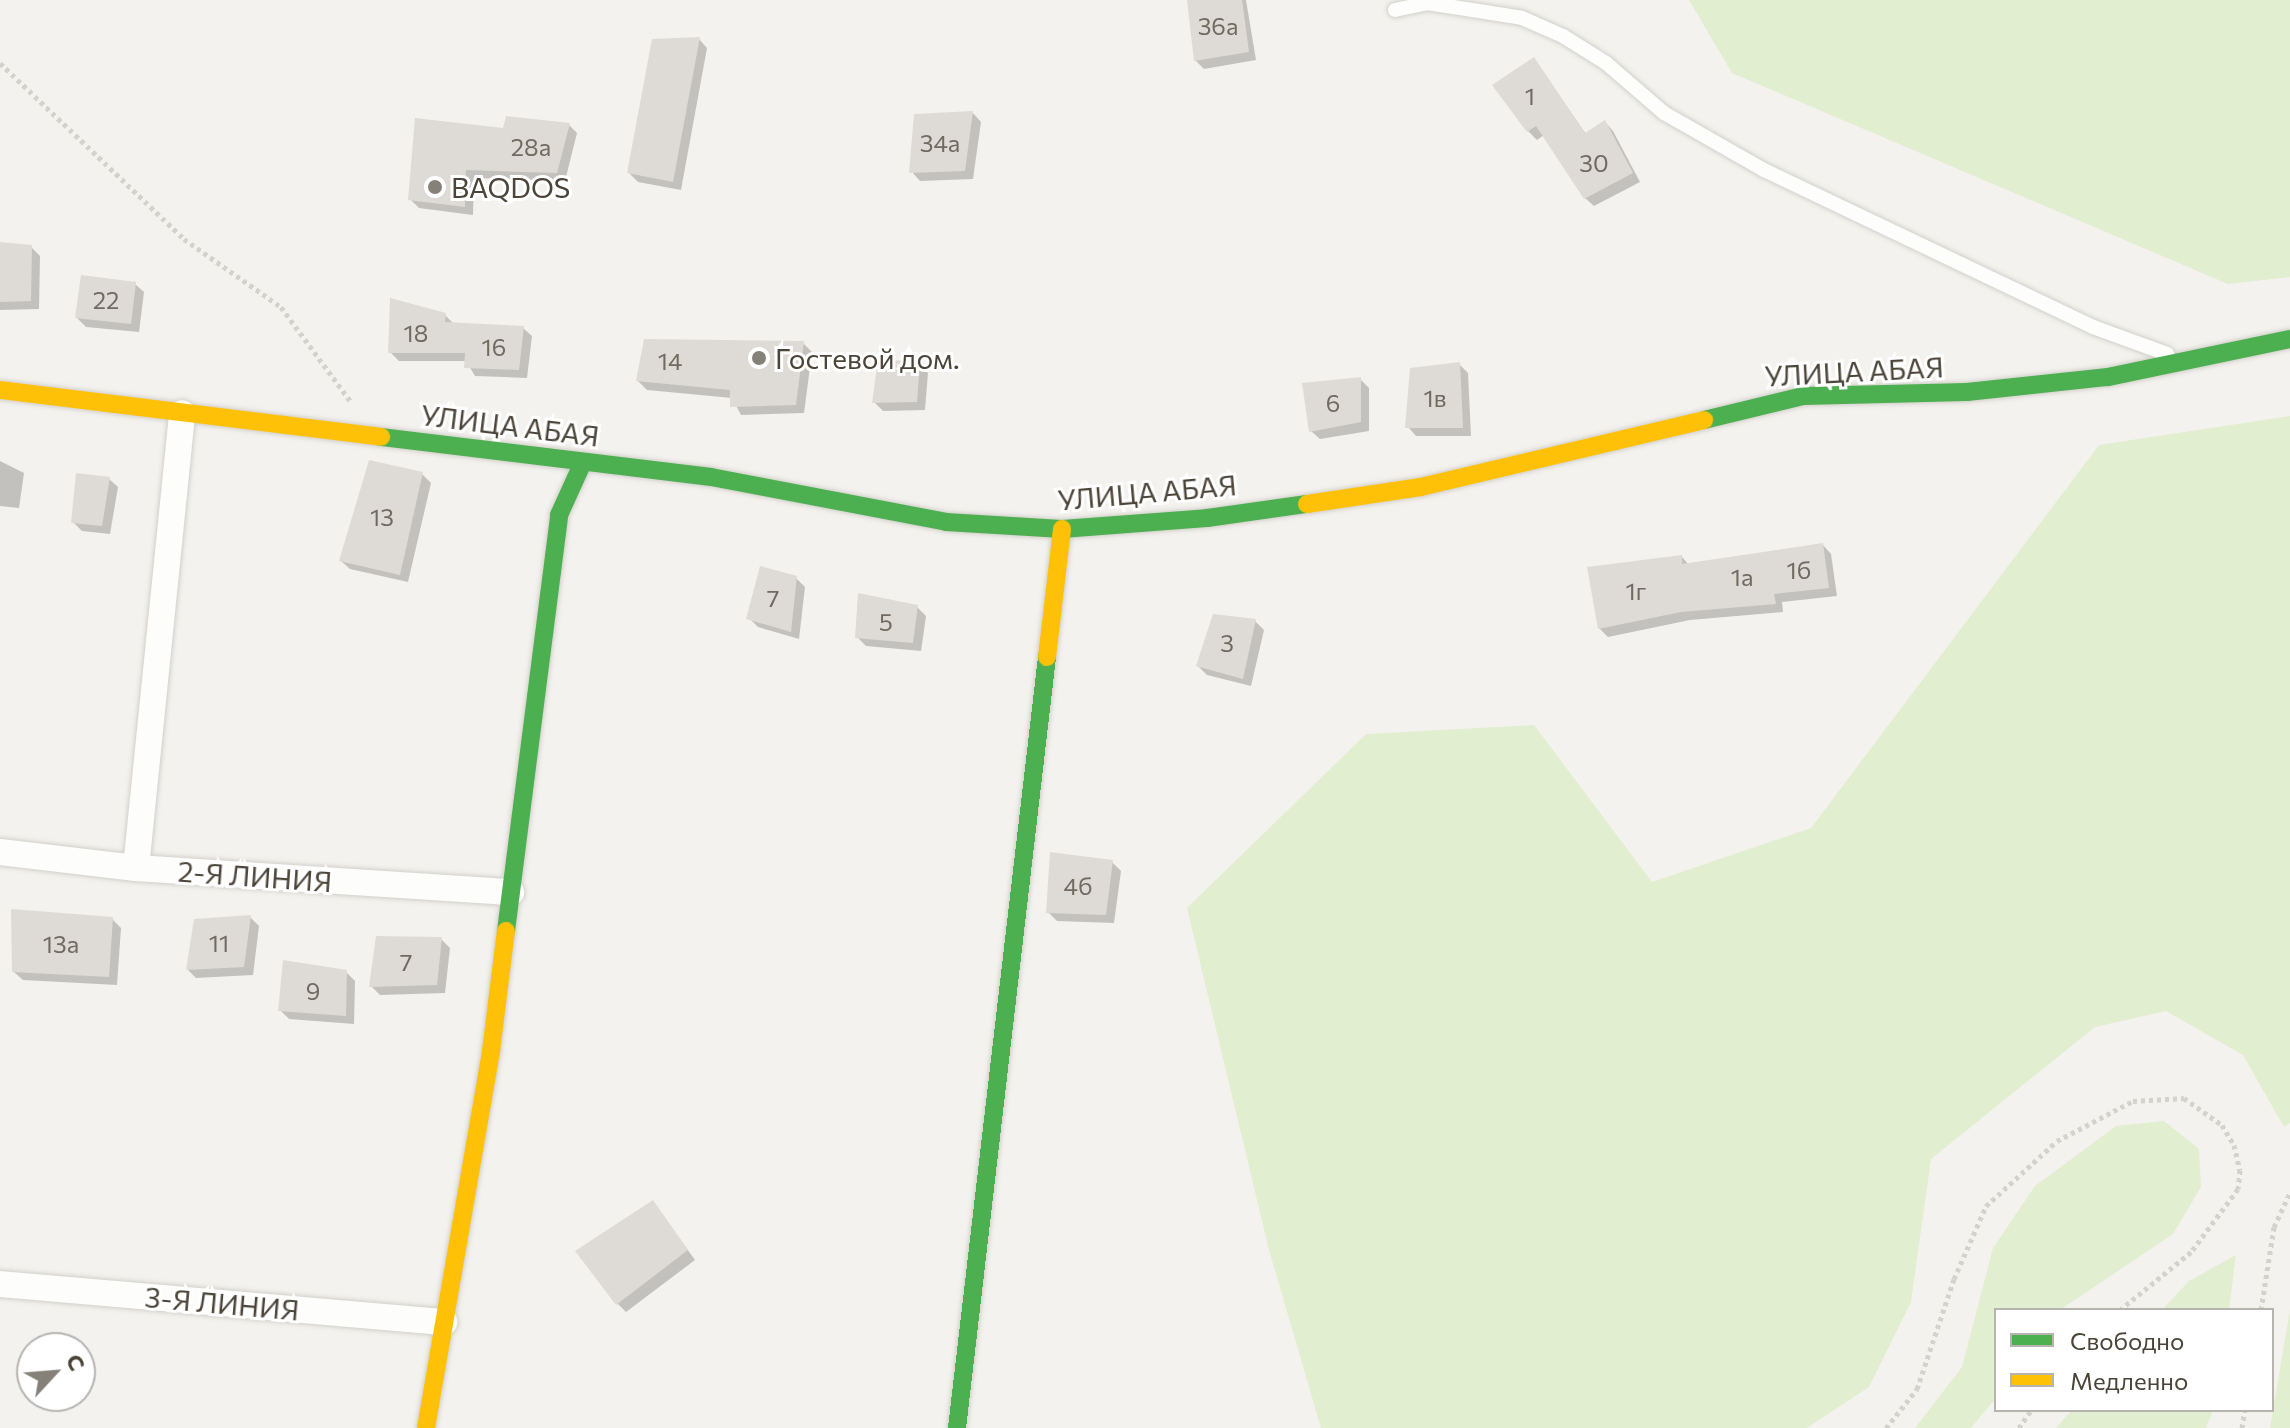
<!DOCTYPE html>
<html>
<head>
<meta charset="utf-8">
<style>
  body { margin:0 }
  #map { position:relative; width:2290px; height:1428px; overflow:hidden; background:#f4f2ee; font-family:Commissioner,sans-serif }
  div>[style] { position:absolute }
  .green>* { inset:0; background:#e1eecf }
  .shadow>* { inset:0; background:#0003 }
  .building>* { inset:0; background:#dedbd6 }
  .path>* { height:5px; margin-top:-2.5px; transform-origin:0; background:repeating-linear-gradient(90deg,#d3d2cc 0 4px,transparent 0 8px) }
  .roads { filter:drop-shadow(0 0 2px #d2d0cb) drop-shadow(0 0 2px #d2d0cb) }
  .lane>* { height:14px; margin:-7px; padding:0 7px; transform-origin:7px; border-radius:7px; background:#fdfdfc }
  .street>* { height:26px; margin:-13px; padding:0 13px; transform-origin:13px; border-radius:13px; background:#fdfdfc }
  .fast>* { height:18px; margin:-9px; padding:0 9px; transform-origin:9px; border-radius:9px; background:#4caf50 }
  .slow>* { height:18px; margin:-9px; padding:0 9px; transform-origin:9px; border-radius:9px; background:#ffc107 }
  .dots>* { width:22px; height:22px; translate:-50% -50%; box-sizing:border-box; border:4px solid #fff; border-radius:50% }
  span { translate:-50% -50%; white-space:nowrap; text-align:center; line-height:1.15; -webkit-text-stroke:6px #fff; paint-order:stroke }
  .number-label { font-size:24px; color:#706a61 }
  .number-label span { -webkit-text-stroke-width:0 }
  .poi-label { font-size:28px; color:#4b4439 }
  .left { translate:0 -50%; text-align:left }
  .street-label { font-size:28px; color:#4b4439 }
  .legend { position:absolute; left:1994px; top:1308px; width:280px; height:104px; box-sizing:border-box; background:#fff; border:2px solid #b7b4b0; margin:0; padding:10px 14px; list-style:none; font-size:24px; color:#4b4439 }
  .legend li { display:flex; align-items:center; gap:16px; height:40px }
  .legend b { width:40px; border:2px solid #b7b4b0 }
  .north { position:absolute; left:16px; top:1332px; width:80px; height:80px; box-sizing:border-box; background:#fff; border:2px solid #b7b4b0; border-radius:50%; rotate:64deg; font-size:22px; font-weight:700; line-height:32px; text-align:center; color:#4b4439 }
  .north::after { content:''; display:block; margin:auto; width:28px; height:36px; background:#868178; clip-path:polygon(50% 0,100% 100%,50% 72%,0 100%) }
</style>
</head>
<body>
<div id="map">
  <div class="green">
    <i style="clip-path:polygon(1689px 0,2290px 0,2290px 277px,2228px 284px,1732px 73px)"></i>
    <i style="clip-path:polygon(2290px 416px,2290px 1123px,2284px 1127px,2243px 1055px,2166px 1011px,2095px 1027px,1931px 1159px,1911px 1302px,1869px 1387px,1807px 1428px,1321px 1428px,1269px 1250px,1187px 908px,1366px 734px,1534px 725px,1652px 882px,1811px 828px,2099px 445px)"></i>
    <i style="clip-path:polygon(2164px 1121px,2199px 1149px,2201px 1187px,2173px 1234px,2060px 1310px,1996px 1310px,1996px 1398px,1971px 1428px,1915px 1428px,1962px 1367px,1993px 1248px,2035px 1186px,2116px 1126px)"></i>
    <i style="clip-path:polygon(2236px 1255px,2229px 1310px,2162px 1310px,2189px 1281px)"></i>
    <i style="clip-path:polygon(2290px 1310px,2290px 1428px,2270px 1428px)"></i>
    <i style="clip-path:polygon(2072px 1410px,2213px 1410px,2206px 1428px,2056px 1428px)"></i>
  </div>
  <div class="shadow">
    <i style="clip-path:polygon(1189px 0,1246px 0,1256px 60px,1204px 69px,1195px 60px)"></i>
    <i style="clip-path:polygon(699px 39px,707px 48px,681px 190px,638px 182px,629px 173px)"></i>
    <i style="clip-path:polygon(1534px 59px,1586px 134px,1605px 122px,1613px 131px,1640px 182px,1594px 206px,1585px 198px,1544px 135px,1537px 140px,1528px 131px)"></i>
    <i style="clip-path:polygon(973px 113px,981px 122px,973px 179px,920px 181px,912px 172px)"></i>
    <i style="clip-path:polygon(569px 125px,577px 133px,565px 181px,474px 178px,473px 215px,419px 208px,410px 199px,504px 131px)"></i>
    <i style="clip-path:polygon(0 244px,31px 247px,40px 256px,39px 309px,0 310px)"></i>
    <i style="clip-path:polygon(135px 284px,144px 292px,139px 332px,86px 327px,77px 318px)"></i>
    <i style="clip-path:polygon(445px 315px,454px 324px,523px 328px,532px 336px,527px 378px,475px 376px,466px 361px,399px 361px,390px 352px)"></i>
    <i style="clip-path:polygon(803px 343px,812px 352px,804px 413px,741px 415px,732px 398px,647px 390px,638px 381px)"></i>
    <i style="clip-path:polygon(919px 364px,928px 373px,925px 410px,883px 411px,874px 402px)"></i>
    <i style="clip-path:polygon(1459px 364px,1468px 373px,1471px 436px,1416px 436px,1408px 427px)"></i>
    <i style="clip-path:polygon(1360px 379px,1369px 388px,1369px 431px,1320px 439px,1311px 431px)"></i>
    <i style="clip-path:polygon(0 461px,24px 473px,19px 508px,0 506px)"></i>
    <i style="clip-path:polygon(422px 474px,431px 483px,408px 582px,350px 569px,341px 561px)"></i>
    <i style="clip-path:polygon(109px 479px,118px 487px,110px 534px,82px 531px,73px 522px)"></i>
    <i style="clip-path:polygon(1823px 545px,1831px 554px,1837px 596px,1782px 602px,1783px 612px,1690px 620px,1608px 637px,1599px 628px,1682px 557px,1689px 565px)"></i>
    <i style="clip-path:polygon(796px 578px,805px 587px,799px 639px,758px 627px,749px 618px)"></i>
    <i style="clip-path:polygon(917px 607px,926px 616px,921px 651px,866px 646px,857px 637px)"></i>
    <i style="clip-path:polygon(1255px 621px,1264px 630px,1251px 686px,1207px 675px,1198px 666px)"></i>
    <i style="clip-path:polygon(1112px 862px,1121px 871px,1114px 923px,1057px 921px,1048px 912px)"></i>
    <i style="clip-path:polygon(250px 917px,259px 926px,253px 975px,196px 978px,188px 970px)"></i>
    <i style="clip-path:polygon(112px 919px,121px 928px,117px 985px,23px 980px,14px 972px)"></i>
    <i style="clip-path:polygon(441px 939px,450px 948px,445px 993px,380px 995px,371px 986px)"></i>
    <i style="clip-path:polygon(346px 972px,355px 981px,354px 1024px,289px 1019px,280px 1010px)"></i>
    <i style="clip-path:polygon(653px 1202px,695px 1260px,626px 1312px,617px 1303px)"></i>
  </div>
  <div class="building">
    <i style="clip-path:polygon(1187px 0,1242px 0,1249px 52px,1194px 61px)"></i>
    <i style="clip-path:polygon(700px 37px,673px 182px,627px 173px,652px 39px)"></i>
    <i style="clip-path:polygon(1534px 57px,1585px 133px,1605px 120px,1633px 173px,1584px 199px,1536px 126px,1527px 132px,1492px 85px)"></i>
    <i style="clip-path:polygon(973px 111px,965px 171px,909px 173px,914px 114px)"></i>
    <i style="clip-path:polygon(506px 116px,570px 123px,557px 173px,466px 170px,465px 207px,408px 200px,415px 118px,503px 128px)"></i>
    <i style="clip-path:polygon(0 242px,32px 245px,31px 301px,0 302px)"></i>
    <i style="clip-path:polygon(81px 275px,136px 282px,131px 324px,75px 318px)"></i>
    <i style="clip-path:polygon(390px 298px,446px 313px,445px 322px,524px 326px,519px 370px,464px 368px,465px 353px,388px 353px)"></i>
    <i style="clip-path:polygon(644px 339px,804px 341px,796px 405px,730px 407px,730px 390px,636px 381px)"></i>
    <i style="clip-path:polygon(878px 359px,920px 362px,917px 402px,872px 403px)"></i>
    <i style="clip-path:polygon(1460px 362px,1463px 428px,1405px 428px,1410px 368px)"></i>
    <i style="clip-path:polygon(1361px 377px,1361px 422px,1309px 432px,1302px 383px)"></i>
    <i style="clip-path:polygon(369px 460px,423px 472px,400px 575px,339px 561px)"></i>
    <i style="clip-path:polygon(76px 473px,110px 477px,102px 526px,71px 523px)"></i>
    <i style="clip-path:polygon(1823px 543px,1829px 588px,1774px 594px,1776px 604px,1681px 612px,1598px 629px,1587px 567px,1682px 555px,1682px 564px)"></i>
    <i style="clip-path:polygon(760px 566px,797px 576px,791px 632px,746px 619px)"></i>
    <i style="clip-path:polygon(858px 593px,918px 605px,913px 643px,855px 638px)"></i>
    <i style="clip-path:polygon(1213px 614px,1256px 619px,1243px 679px,1196px 666px)"></i>
    <i style="clip-path:polygon(1050px 852px,1113px 860px,1106px 915px,1046px 913px)"></i>
    <i style="clip-path:polygon(11px 909px,113px 917px,109px 977px,12px 972px)"></i>
    <i style="clip-path:polygon(251px 915px,244px 967px,186px 970px,194px 919px)"></i>
    <i style="clip-path:polygon(376px 936px,442px 937px,437px 985px,369px 987px)"></i>
    <i style="clip-path:polygon(283px 960px,347px 970px,346px 1016px,278px 1011px)"></i>
    <i style="clip-path:polygon(653px 1200px,688px 1250px,616px 1305px,575px 1251px)"></i>
  </div>
  <div class="path">
    <i style="left:0;top:63px;width:255px;rotate:43.7deg"></i>
    <i style="left:184px;top:239px;width:118px;rotate:35deg"></i>
    <i style="left:281px;top:307px;width:118px;rotate:53.6deg"></i>
    <i style="left:2261px;top:1310px;width:84px;rotate:-81.1deg"></i>
    <i style="left:2274px;top:1227px;width:38px;rotate:-65deg"></i>
    <i style="left:1886px;top:1428px;width:50px;rotate:-51.5deg"></i>
    <i style="left:1917px;top:1389px;width:116px;rotate:-71.4deg"></i>
    <i style="left:1954px;top:1279px;width:80px;rotate:-66.3deg"></i>
    <i style="left:1986px;top:1206px;width:96px;rotate:-42.5deg"></i>
    <i style="left:2057px;top:1141px;width:86px;rotate:-27.8deg"></i>
    <i style="left:2133px;top:1101px;width:51px;rotate:-3.4deg"></i>
    <i style="left:2184px;top:1098px;width:47px;rotate:35.4deg"></i>
    <i style="left:2222px;top:1125px;width:23px;rotate:59deg"></i>
    <i style="left:2234px;top:1145px;width:26px;rotate:77deg"></i>
    <i style="left:2240px;top:1170px;width:19px;rotate:96deg"></i>
    <i style="left:2238px;top:1189px;width:79px;rotate:126.7deg"></i>
    <i style="left:2191px;top:1252px;width:92px;rotate:140.8deg"></i>
    <i style="left:2019px;top:1428px;width:22px;rotate:-56deg"></i>
    <i style="left:2242px;top:1428px;width:18px;rotate:-81deg"></i>
  </div>
  <div class="roads">
    <div class="lane">
      <i style="left:1395px;top:10px;width:33px;rotate:-12deg"></i>
      <i style="left:1427px;top:3px;width:59px;rotate:8.8deg"></i>
      <i style="left:1485px;top:12px;width:37px;rotate:9deg"></i>
      <i style="left:1522px;top:18px;width:45px;rotate:23.7deg"></i>
      <i style="left:1563px;top:36px;width:51px;rotate:32.1deg"></i>
      <i style="left:1606px;top:63px;width:77px;rotate:40.8deg"></i>
      <i style="left:1664px;top:113px;width:115px;rotate:29.7deg"></i>
      <i style="left:1764px;top:170px;width:365px;rotate:25.5deg"></i>
      <i style="left:2093px;top:327px;width:79px;rotate:20deg"></i>
    </div>
    <div class="street">
      <i style="left:0;top:852px;width:137px;rotate:6.7deg"></i>
      <i style="left:136px;top:868px;width:376px;rotate:3.7deg"></i>
      <i style="left:136px;top:868px;width:457px;rotate:-84.2deg"></i>
      <i style="left:0;top:1284px;width:446px;rotate:4.9deg"></i>
    </div>
    <div class="fast">
      <i style="left:1704px;top:420px;width:102px;rotate:-13.6deg"></i>
      <i style="left:1803px;top:396px;width:164px;rotate:-1.4deg"></i>
      <i style="left:1967px;top:392px;width:142px;rotate:-6.1deg"></i>
      <i style="left:2108px;top:377px;width:186px;rotate:-11.8deg"></i>
      <i style="left:381px;top:437px;width:332px;rotate:6.9deg"></i>
      <i style="left:711px;top:477px;width:239px;rotate:10.8deg"></i>
      <i style="left:946px;top:522px;width:116px;rotate:3.5deg"></i>
      <i style="left:1062px;top:529px;width:145px;rotate:-4.3deg"></i>
      <i style="left:1207px;top:518px;width:101px;rotate:-8deg"></i>
      <i style="left:506px;top:931px;width:419px;rotate:-82.7deg"></i>
      <i style="left:559px;top:515px;width:58px;rotate:-65.6deg"></i>
      <i style="left:957px;top:1428px;width:776px;rotate:-83.34deg"></i>
    </div>
    <div class="slow">
      <i style="left:0;top:390px;width:384px;rotate:7deg"></i>
      <i style="left:1307px;top:504px;width:115px;rotate:-8.5deg"></i>
      <i style="left:1421px;top:487px;width:291px;rotate:-13.3deg"></i>
      <i style="left:1047px;top:657px;width:129px;rotate:-83.3deg"></i>
      <i style="left:426px;top:1428px;width:383px;rotate:-80.2deg"></i>
      <i style="left:491px;top:1051px;width:121px;rotate:-82.9deg"></i>
    </div>
  </div>
  <div class="dots">
    <i style="left:435px;top:187px;background:#868178"></i>
    <i style="left:759px;top:358px;background:#868178"></i>
  </div>
  <div class="number-label">
    <span style="left:1218px;top:26px">36а</span>
    <span style="left:1530px;top:96px">1</span>
    <span style="left:940px;top:143px">34а</span>
    <span style="left:531px;top:147px">28а</span>
    <span style="left:1594px;top:163px">30</span>
    <span style="left:106px;top:300px">22</span>
    <span style="left:416px;top:333px">18</span>
    <span style="left:494px;top:347px">16</span>
    <span style="left:670px;top:361px">14</span>
    <span style="left:1435px;top:398px">1в</span>
    <span style="left:1333px;top:403px">6</span>
    <span style="left:382px;top:517px">13</span>
    <span style="left:1799px;top:570px">1б</span>
    <span style="left:1742px;top:577px">1а</span>
    <span style="left:1636px;top:591px">1г</span>
    <span style="left:773px;top:598px">7</span>
    <span style="left:886px;top:622px">5</span>
    <span style="left:1227px;top:643px">3</span>
    <span style="left:1078px;top:886px">4б</span>
    <span style="left:219px;top:943px">11</span>
    <span style="left:61px;top:944px">13а</span>
    <span style="left:406px;top:962px">7</span>
    <span style="left:313px;top:991px">9</span>
  </div>
  <div class="poi-label">
    <span class="left" style="left:451px;top:187px">BAQDOS</span>
    <span class="left" style="left:775px;top:358px">Гостевой дом.</span>
  </div>
  <div class="street-label">
    <span style="left:1854px;top:371px;rotate:-3deg">УЛИЦА АБАЯ</span>
    <span style="left:510px;top:425px;rotate:7deg">УЛИЦА АБАЯ</span>
    <span style="left:1147px;top:492px;rotate:-5deg">УЛИЦА АБАЯ</span>
    <span style="left:255px;top:876px;rotate:4deg">2-Я ЛИНИЯ</span>
    <span style="left:222px;top:1303px;rotate:5deg">3-Я ЛИНИЯ</span>
  </div>
  <ul class="legend">
  <li><b style="height:10px;background:#4caf50"></b>Свободно</li>
  <li><b style="height:10px;background:#ffc107"></b>Медленно</li>
  </ul>
  <div class="north">С</div>
</div>
</body>
</html>
